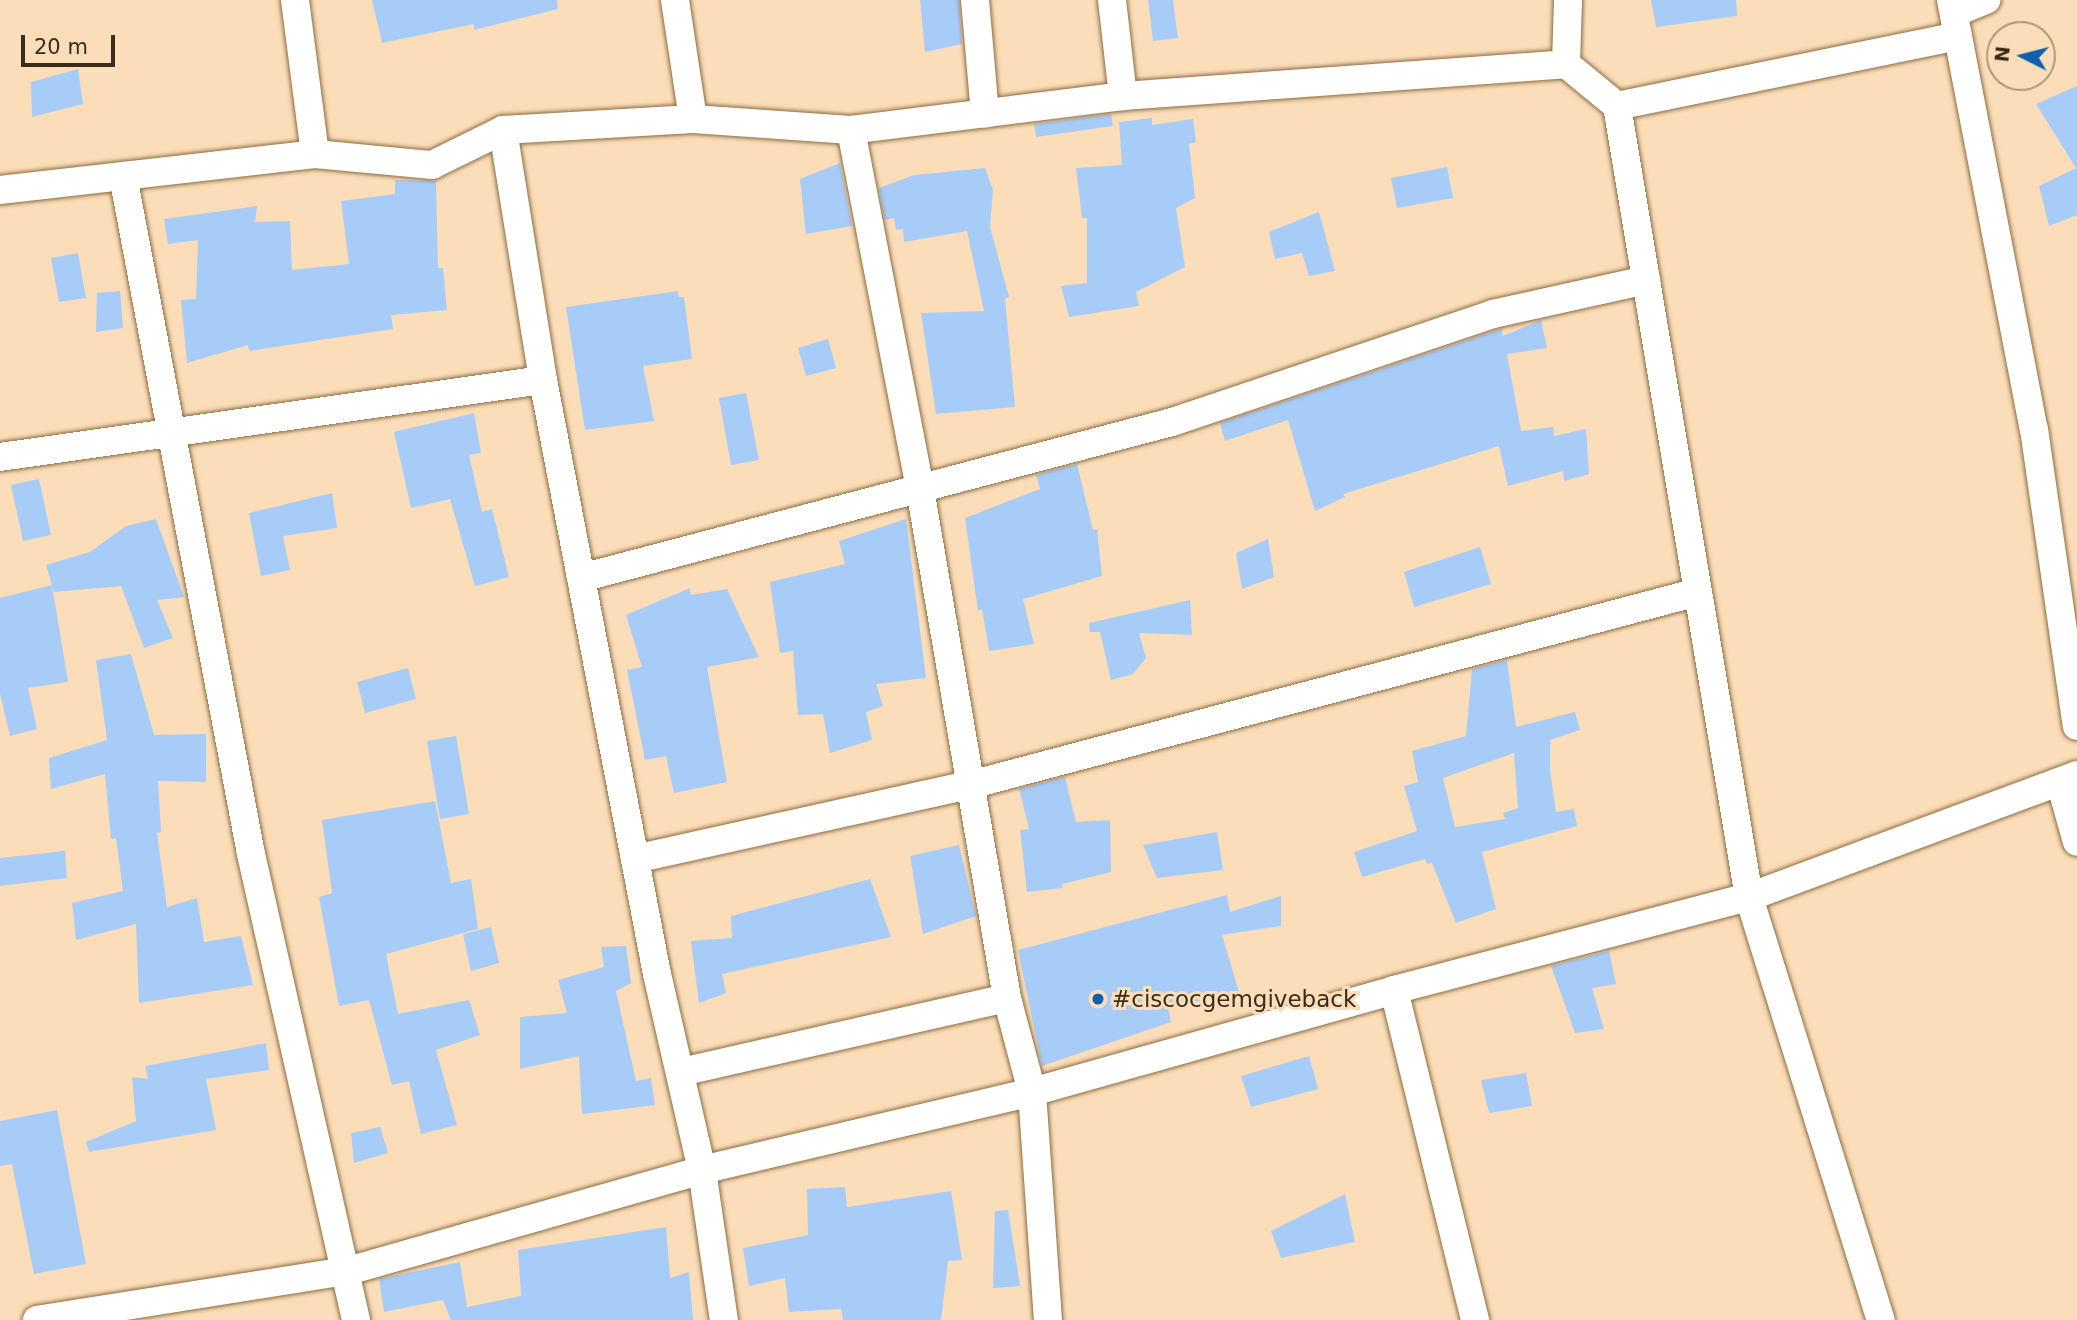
<!DOCTYPE html>
<html>
<head>
<meta charset="utf-8">
<style>
  body { margin:0 }
  #map { position:relative; width:2077px; height:1320px; overflow:hidden; background:#fbdeb9; font-family:"DejaVu Sans",sans-serif }
  div>[style] { position:absolute }
  .building>* { inset:0; background:#a8ccf8 }
  .roads { filter:drop-shadow(0 0 2px #8d6c40) drop-shadow(0 0 2px #8d6c40) }
  .street>* { height:28px; margin:-14px; padding:0 14px; transform-origin:14px; border-radius:14px; background:#fff }
  .dots>* { width:19px; height:19px; translate:-50% -50%; box-sizing:border-box; border:4px solid #fbdeb9; border-radius:50% }
  span { translate:-50% -50%; white-space:nowrap; text-align:center; line-height:1.15; -webkit-text-stroke:6px #fbdeb9; paint-order:stroke }
  .poi-label { font-size:23px; color:#3b2c1a }
  .left { translate:0 -50%; text-align:left }
  .north { position:absolute; left:1986px; top:21px; width:70px; height:70px; box-sizing:border-box; background:#fbdeb9; border:2px solid #ae9779; border-radius:50%; rotate:276deg; font-size:19px; font-weight:700; line-height:28px; text-align:center; color:#3b2c1a }
  .north::after { content:''; display:block; margin:auto; width:24px; height:32px; background:#0e60ae; clip-path:polygon(50% 0,100% 100%,50% 72%,0 100%) }
  .scale { position:absolute; left:21px; top:35px; width:94px; height:32px; box-sizing:border-box; border:4px solid #3b2c1a; border-top:0; padding-left:9px; font-size:21px; line-height:24px; white-space:nowrap; color:#3b2c1a; -webkit-text-stroke:5px #fbdeb9; paint-order:stroke }
</style>
</head>
<body>
<div id="map">
  <div class="building">
    <i style="clip-path:polygon(372px 0,557px 0,558px 9px,474px 30px,474px 24px,382px 43px)"></i>
    <i style="clip-path:polygon(920px 0,959px 0,962px 44px,925px 52px)"></i>
    <i style="clip-path:polygon(1148px 0,1173px 0,1178px 38px,1153px 41px)"></i>
    <i style="clip-path:polygon(1651px 0,1736px 0,1737px 16px,1656px 27px)"></i>
    <i style="clip-path:polygon(78px 69px,83px 104px,32px 117px,31px 82px)"></i>
    <i style="clip-path:polygon(2077px 86px,2077px 215px,2049px 226px,2039px 186px,2076px 168px,2036px 104px)"></i>
    <i style="clip-path:polygon(1111px 114px,1113px 126px,1036px 137px,1034px 124px)"></i>
    <i style="clip-path:polygon(1152px 118px,1152px 125px,1193px 119px,1196px 142px,1189px 144px,1195px 198px,1176px 208px,1185px 267px,1136px 292px,1139px 306px,1069px 317px,1061px 286px,1087px 283px,1087px 218px,1082px 218px,1076px 168px,1122px 165px,1119px 122px)"></i>
    <i style="clip-path:polygon(840px 163px,852px 226px,806px 234px,800px 179px)"></i>
    <i style="clip-path:polygon(1447px 167px,1453px 198px,1397px 208px,1391px 178px)"></i>
    <i style="clip-path:polygon(985px 168px,993px 190px,990px 227px,1009px 297px,1005px 299px,1015px 407px,936px 414px,921px 313px,984px 311px,967px 231px,904px 242px,903px 229px,896px 230px,894px 218px,885px 220px,879px 188px,914px 175px)"></i>
    <i style="clip-path:polygon(395px 180px,436px 181px,438px 268px,443px 268px,447px 310px,391px 315px,393px 329px,249px 351px,248px 345px,187px 363px,181px 300px,196px 299px,198px 240px,168px 244px,164px 219px,257px 206px,255px 222px,290px 221px,292px 270px,349px 264px,341px 201px,395px 194px)"></i>
    <i style="clip-path:polygon(1319px 212px,1335px 271px,1309px 276px,1302px 253px,1275px 259px,1269px 232px)"></i>
    <i style="clip-path:polygon(78px 253px,86px 298px,59px 302px,51px 258px)"></i>
    <i style="clip-path:polygon(120px 291px,123px 328px,96px 332px,97px 293px)"></i>
    <i style="clip-path:polygon(678px 291px,679px 297px,684px 297px,692px 359px,643px 366px,654px 421px,585px 430px,566px 307px)"></i>
    <i style="clip-path:polygon(1541px 320px,1547px 348px,1507px 354px,1521px 431px,1553px 427px,1554px 436px,1586px 429px,1589px 474px,1564px 481px,1563px 471px,1508px 486px,1499px 446px,1343px 494px,1345px 497px,1315px 511px,1288px 420px,1225px 441px,1220px 423px,1497px 330px,1502px 329px,1503px 336px)"></i>
    <i style="clip-path:polygon(828px 339px,836px 368px,806px 376px,798px 348px)"></i>
    <i style="clip-path:polygon(746px 393px,759px 460px,731px 465px,719px 398px)"></i>
    <i style="clip-path:polygon(474px 413px,481px 453px,469px 455px,482px 512px,492px 509px,509px 577px,475px 586px,450px 499px,411px 508px,394px 432px)"></i>
    <i style="clip-path:polygon(1077px 464px,1093px 530px,1097px 529px,1102px 576px,1023px 599px,1034px 644px,989px 651px,982px 609px,978px 611px,965px 518px,1040px 489px,1036px 475px)"></i>
    <i style="clip-path:polygon(39px 479px,51px 535px,23px 541px,11px 485px)"></i>
    <i style="clip-path:polygon(332px 493px,337px 528px,283px 536px,290px 570px,261px 576px,249px 513px)"></i>
    <i style="clip-path:polygon(156px 519px,184px 597px,157px 600px,173px 638px,144px 648px,121px 586px,54px 592px,46px 565px,90px 552px,126px 526px)"></i>
    <i style="clip-path:polygon(906px 519px,926px 678px,876px 684px,883px 706px,866px 712px,872px 740px,830px 753px,823px 714px,798px 715px,793px 651px,780px 653px,770px 582px,845px 564px,839px 541px)"></i>
    <i style="clip-path:polygon(1268px 539px,1274px 577px,1242px 589px,1236px 553px)"></i>
    <i style="clip-path:polygon(1480px 547px,1491px 584px,1414px 607px,1404px 572px)"></i>
    <i style="clip-path:polygon(52px 585px,68px 682px,28px 688px,37px 729px,10px 736px,0 694px,0 598px)"></i>
    <i style="clip-path:polygon(690px 588px,691px 595px,727px 589px,759px 657px,707px 667px,727px 782px,674px 793px,666px 756px,645px 760px,627px 670px,642px 667px,626px 615px)"></i>
    <i style="clip-path:polygon(1190px 600px,1192px 635px,1139px 633px,1146px 658px,1133px 674px,1111px 680px,1100px 632px,1090px 632px,1089px 623px)"></i>
    <i style="clip-path:polygon(131px 654px,154px 735px,206px 734px,206px 782px,158px 781px,161px 832px,157px 833px,167px 907px,197px 898px,204px 942px,241px 936px,253px 985px,139px 1003px,136px 924px,76px 940px,72px 903px,123px 891px,116px 838px,111px 839px,105px 774px,51px 789px,49px 758px,107px 740px,96px 660px)"></i>
    <i style="clip-path:polygon(evenodd,1507px 660px,1516px 727px,1575px 712px,1580px 730px,1550px 740px,1550px 770px,1556px 812px,1574px 809px,1577px 826px,1482px 852px,1496px 909px,1456px 923px,1432px 863px,1427px 864px,1425px 859px,1362px 877px,1354px 852px,1417px 831px,1404px 786px,1418px 782px,1412px 751px,1466px 736px,1472px 669px,1507px 660px,1514px 753px,1518px 808px,1503px 813px,1505px 819px,1455px 827px,1443px 778px,1514px 753px)"></i>
    <i style="clip-path:polygon(408px 668px,416px 699px,365px 713px,357px 682px)"></i>
    <i style="clip-path:polygon(456px 736px,469px 814px,440px 819px,427px 741px)"></i>
    <i style="clip-path:polygon(1065px 777px,1076px 822px,1110px 820px,1111px 872px,1062px 884px,1062px 888px,1027px 892px,1020px 830px,1029px 829px,1019px 789px)"></i>
    <i style="clip-path:polygon(435px 801px,451px 883px,471px 879px,478px 929px,386px 954px,398px 1014px,469px 1000px,480px 1035px,436px 1050px,457px 1125px,421px 1134px,409px 1081px,392px 1085px,369px 1000px,339px 1006px,319px 897px,332px 893px,322px 820px)"></i>
    <i style="clip-path:polygon(1217px 832px,1223px 870px,1157px 878px,1143px 845px)"></i>
    <i style="clip-path:polygon(959px 845px,976px 916px,923px 934px,910px 856px)"></i>
    <i style="clip-path:polygon(65px 851px,67px 878px,0 886px,0 858px)"></i>
    <i style="clip-path:polygon(870px 879px,891px 937px,722px 974px,726px 993px,699px 1003px,691px 941px,732px 938px,731px 916px)"></i>
    <i style="clip-path:polygon(1227px 895px,1230px 912px,1281px 896px,1281px 926px,1222px 935px,1239px 992px,1168px 1008px,1171px 1022px,1042px 1066px,1018px 950px)"></i>
    <i style="clip-path:polygon(491px 927px,499px 963px,471px 971px,463px 934px)"></i>
    <i style="clip-path:polygon(626px 946px,631px 983px,616px 991px,636px 1081px,651px 1078px,655px 1105px,582px 1114px,579px 1056px,520px 1069px,520px 1017px,567px 1013px,558px 980px,604px 967px,601px 947px)"></i>
    <i style="clip-path:polygon(1609px 951px,1616px 984px,1592px 988px,1604px 1029px,1575px 1033px,1551px 966px)"></i>
    <i style="clip-path:polygon(266px 1043px,269px 1070px,206px 1079px,216px 1130px,89px 1152px,86px 1142px,136px 1121px,132px 1077px,148px 1079px,145px 1066px)"></i>
    <i style="clip-path:polygon(1309px 1056px,1318px 1089px,1251px 1107px,1241px 1076px)"></i>
    <i style="clip-path:polygon(1526px 1073px,1532px 1106px,1489px 1113px,1481px 1080px)"></i>
    <i style="clip-path:polygon(57px 1110px,86px 1264px,34px 1274px,12px 1164px,0 1166px,0 1121px)"></i>
    <i style="clip-path:polygon(380px 1127px,388px 1153px,354px 1163px,351px 1133px)"></i>
    <i style="clip-path:polygon(845px 1187px,847px 1207px,951px 1191px,962px 1260px,948px 1261px,941px 1320px,843px 1320px,841px 1309px,789px 1312px,785px 1278px,749px 1286px,743px 1248px,808px 1235px,807px 1189px)"></i>
    <i style="clip-path:polygon(1345px 1194px,1355px 1242px,1281px 1258px,1271px 1231px)"></i>
    <i style="clip-path:polygon(1008px 1210px,1020px 1286px,993px 1288px,995px 1211px)"></i>
    <i style="clip-path:polygon(666px 1227px,670px 1278px,689px 1272px,693px 1320px,451px 1320px,443px 1300px,384px 1312px,379px 1279px,460px 1262px,467px 1307px,521px 1296px,518px 1250px)"></i>
  </div>
  <div class="roads">
    <div class="street">
      <i style="left:295px;top:0;width:155px;rotate:82.6deg"></i>
      <i style="left:675px;top:0;width:120px;rotate:81.4deg"></i>
      <i style="left:975px;top:0;width:114px;rotate:85deg"></i>
      <i style="left:1112px;top:0;width:97px;rotate:83.5deg"></i>
      <i style="left:1951px;top:0;width:437px;rotate:79.1deg"></i>
      <i style="left:2034px;top:429px;width:300px;rotate:81.8deg"></i>
      <i style="left:1954px;top:13px;width:35px;rotate:-22deg"></i>
      <i style="left:1566px;top:64px;width:64px;rotate:-88.2deg"></i>
      <i style="left:1617px;top:106px;width:348px;rotate:-11.6deg"></i>
      <i style="left:503px;top:130px;width:253px;rotate:80.9deg"></i>
      <i style="left:543px;top:380px;width:605px;rotate:79.14deg"></i>
      <i style="left:657px;top:974px;width:201px;rotate:77.1deg"></i>
      <i style="left:702px;top:1170px;width:152px;rotate:81.7deg"></i>
      <i style="left:851px;top:130px;width:366px;rotate:79.1deg"></i>
      <i style="left:920px;top:489px;width:516px;rotate:80.3deg"></i>
      <i style="left:1007px;top:998px;width:97px;rotate:75.1deg"></i>
      <i style="left:1032px;top:1092px;width:229px;rotate:86deg"></i>
      <i style="left:123px;top:176px;width:690px;rotate:79.31deg"></i>
      <i style="left:251px;top:854px;width:478px;rotate:77.3deg"></i>
      <i style="left:0;top:190px;width:317px;rotate:-6.5deg"></i>
      <i style="left:315px;top:154px;width:118px;rotate:5.4deg"></i>
      <i style="left:432px;top:165px;width:79px;rotate:-26.2deg"></i>
      <i style="left:503px;top:130px;width:190px;rotate:-3.3deg"></i>
      <i style="left:693px;top:119px;width:158px;rotate:4deg"></i>
      <i style="left:851px;top:130px;width:274px;rotate:-7.1deg"></i>
      <i style="left:1123px;top:96px;width:444px;rotate:-4.1deg"></i>
      <i style="left:1566px;top:64px;width:66px;rotate:39.5deg"></i>
      <i style="left:1617px;top:106px;width:802px;rotate:80.53deg"></i>
      <i style="left:1749px;top:897px;width:443px;rotate:72.7deg"></i>
      <i style="left:0;top:457px;width:548px;rotate:-8.07deg"></i>
      <i style="left:581px;top:578px;width:611px;rotate:-14.79deg"></i>
      <i style="left:1172px;top:422px;width:339px;rotate:-18.6deg"></i>
      <i style="left:1493px;top:314px;width:157px;rotate:-12.5deg"></i>
      <i style="left:2060px;top:782px;width:62px;rotate:74.2deg"></i>
      <i style="left:635px;top:859px;width:343px;rotate:-12.5deg"></i>
      <i style="left:970px;top:785px;width:753px;rotate:-14.85deg"></i>
      <i style="left:1394px;top:990px;width:340px;rotate:76.2deg"></i>
      <i style="left:681px;top:1072px;width:334px;rotate:-12.8deg"></i>
      <i style="left:37px;top:1320px;width:315px;rotate:-9deg"></i>
      <i style="left:348px;top:1271px;width:368px;rotate:-15.9deg"></i>
      <i style="left:702px;top:1170px;width:339px;rotate:-13.3deg"></i>
      <i style="left:1032px;top:1092px;width:376px;rotate:-15.7deg"></i>
      <i style="left:1394px;top:990px;width:367px;rotate:-14.7deg"></i>
      <i style="left:1749px;top:897px;width:350px;rotate:-20.4deg"></i>
    </div>
  </div>
  <div class="dots">
    <i style="left:1098px;top:999px;background:#0e60ae"></i>
  </div>
  <div class="poi-label">
    <span class="left" style="left:1112px;top:999px">#ciscocgemgiveback</span>
  </div>
  <div class="north">N</div>
  <div class="scale">20 m</div>
</div>
</body>
</html>
